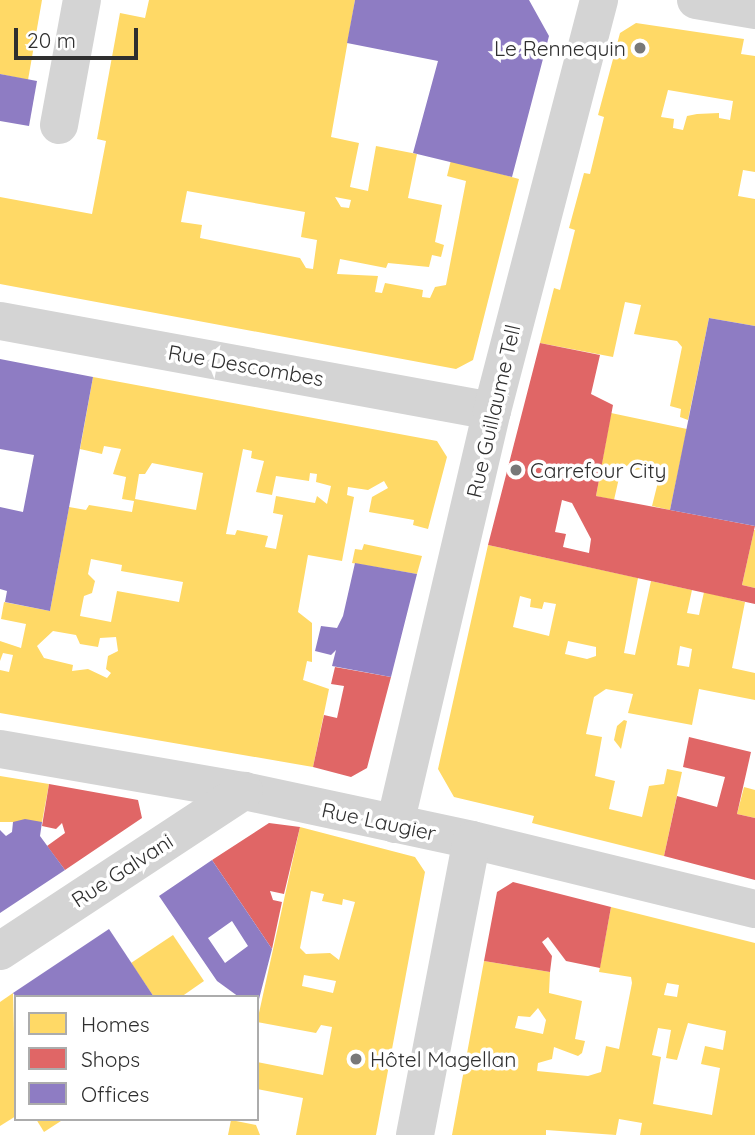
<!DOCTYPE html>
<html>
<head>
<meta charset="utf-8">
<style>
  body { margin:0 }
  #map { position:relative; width:755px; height:1135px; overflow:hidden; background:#fff; font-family:Quicksand,sans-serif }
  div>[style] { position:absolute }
  .homes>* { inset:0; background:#ffd966 }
  .shops>* { inset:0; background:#e06666 }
  .offices>* { inset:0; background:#8e7cc3 }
  .minor>* { height:38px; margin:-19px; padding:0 19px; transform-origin:19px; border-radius:19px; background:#d4d4d4 }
  .dots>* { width:19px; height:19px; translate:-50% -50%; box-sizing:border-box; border:4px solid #fff; border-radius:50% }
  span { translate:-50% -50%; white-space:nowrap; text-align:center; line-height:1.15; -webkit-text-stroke:7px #fff; paint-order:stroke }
  .poi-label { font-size:21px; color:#2f2f2f }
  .right { translate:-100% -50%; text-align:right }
  .left { translate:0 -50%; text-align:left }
  .street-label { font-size:21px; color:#2f2f2f }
  .legend { position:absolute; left:14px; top:995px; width:245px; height:126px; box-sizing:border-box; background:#fff; border:2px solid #acacac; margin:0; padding:9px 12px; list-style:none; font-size:21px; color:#2f2f2f }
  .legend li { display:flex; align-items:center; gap:14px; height:35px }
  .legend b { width:35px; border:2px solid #acacac }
  .scale { position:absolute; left:14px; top:28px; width:124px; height:32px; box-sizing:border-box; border:4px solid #2f2f2f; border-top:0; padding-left:9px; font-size:21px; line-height:24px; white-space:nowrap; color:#2f2f2f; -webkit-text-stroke:5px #fff; paint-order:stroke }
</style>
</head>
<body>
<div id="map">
  <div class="homes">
    <i style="clip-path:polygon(0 0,42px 0,28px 80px,0 74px)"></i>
    <i style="clip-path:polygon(evenodd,149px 0,355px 0,331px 137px,359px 143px,350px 187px,368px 191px,376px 146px,417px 154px,408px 198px,442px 205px,435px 242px,444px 245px,441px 257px,432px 255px,429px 267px,388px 263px,386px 268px,340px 259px,337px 274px,378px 276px,375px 292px,382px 293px,385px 283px,423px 290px,422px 297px,430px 298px,435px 287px,446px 285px,466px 181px,447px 176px,451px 160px,519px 179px,473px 360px,456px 369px,0 284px,0 197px,92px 214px,106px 141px,97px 139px,120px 13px,145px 18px,149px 0,187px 191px,305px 212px,301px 237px,317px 240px,313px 269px,306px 268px,300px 258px,200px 238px,202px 225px,181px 222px,187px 191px,149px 0,335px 197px,351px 200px,349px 208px,341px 207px,335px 197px)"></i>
    <i style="clip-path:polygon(evenodd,636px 23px,744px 39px,741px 54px,755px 56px,755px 172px,743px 170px,738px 196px,755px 199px,755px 326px,709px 318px,688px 420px,680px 417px,681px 409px,670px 406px,682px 347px,677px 341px,634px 334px,641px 305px,625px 302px,613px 357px,540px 343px,554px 288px,560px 290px,575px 230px,569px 228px,584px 173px,590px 174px,604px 117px,598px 115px,620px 33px,636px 23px,668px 90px,733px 101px,730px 120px,719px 118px,719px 113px,697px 114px,687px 116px,683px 130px,673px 128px,674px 119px,661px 117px,668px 90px)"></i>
    <i style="clip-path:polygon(evenodd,93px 377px,437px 441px,447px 457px,428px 529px,413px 525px,414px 520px,369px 512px,372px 497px,388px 488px,384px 481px,368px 490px,348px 487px,347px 495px,354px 497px,342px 561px,308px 555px,298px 612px,312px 623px,312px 662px,307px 661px,303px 680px,329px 689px,313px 767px,0 713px,0 670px,9px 672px,13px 655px,3px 653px,0 661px,0 641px,21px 648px,26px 624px,1px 619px,4px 602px,50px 611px,69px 507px,86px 510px,89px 505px,132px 512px,134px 501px,122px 499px,126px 477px,113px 474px,121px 449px,104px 446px,102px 454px,80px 449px,93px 377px,243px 449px,252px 451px,251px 458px,264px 461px,256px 492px,272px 495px,276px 476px,309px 481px,310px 473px,317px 474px,316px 482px,331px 486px,327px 504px,317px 496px,315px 503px,276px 496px,273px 513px,283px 515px,276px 549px,265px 547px,268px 536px,237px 530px,235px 535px,226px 534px,243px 449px,93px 377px,152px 463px,203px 473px,196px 510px,135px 499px,139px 474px,145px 474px,152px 463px,93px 377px,91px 559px,122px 565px,121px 571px,183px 582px,179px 602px,117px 591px,111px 622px,80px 616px,84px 596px,92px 593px,95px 581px,88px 574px,91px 559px,93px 377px,53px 631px,76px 635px,80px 644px,98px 647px,100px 638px,116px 637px,118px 651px,108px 656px,106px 669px,111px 673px,107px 678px,88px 669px,72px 671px,73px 665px,44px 658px,37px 646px,53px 631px)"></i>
    <i style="clip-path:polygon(611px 413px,687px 429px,670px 510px,652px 506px,659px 478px,650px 468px,635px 470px,632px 463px,621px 469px,614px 500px,596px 496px)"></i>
    <i style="clip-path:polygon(754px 530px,755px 530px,755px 588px,742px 585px)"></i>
    <i style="clip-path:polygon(364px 544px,422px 556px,417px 574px,352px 563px,355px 549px,362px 550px)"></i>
    <i style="clip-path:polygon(evenodd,488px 545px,638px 578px,624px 653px,635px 655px,651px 581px,692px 590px,687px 613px,699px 615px,704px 592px,745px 602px,732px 668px,755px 673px,755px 700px,699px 689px,692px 725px,628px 713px,633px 694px,606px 689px,594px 697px,586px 734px,602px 737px,595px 776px,615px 781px,609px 809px,642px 817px,649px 786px,664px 784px,667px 769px,682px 772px,664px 856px,532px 823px,534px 816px,454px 797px,438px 769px,488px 545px,520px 596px,531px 599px,530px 607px,542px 609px,544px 602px,556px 604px,549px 636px,513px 627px,520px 596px,488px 545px,568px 641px,596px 647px,596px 656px,587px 659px,565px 654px,568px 641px,488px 545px,680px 646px,692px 649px,689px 667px,677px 665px,680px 646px)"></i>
    <i style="clip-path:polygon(624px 720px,627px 721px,621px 749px,614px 740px,617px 726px)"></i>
    <i style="clip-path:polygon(0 776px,49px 784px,42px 822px,0 822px)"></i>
    <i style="clip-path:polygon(744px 787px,755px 790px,755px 818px,737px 814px)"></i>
    <i style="clip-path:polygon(evenodd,300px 827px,415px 857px,425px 872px,376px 1135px,296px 1135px,303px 1098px,257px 1089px,257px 1062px,323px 1075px,332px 1027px,321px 1025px,316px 1033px,257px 1022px,300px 827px,311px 891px,324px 894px,322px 901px,342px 905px,343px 899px,355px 902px,339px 960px,330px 953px,306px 954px,300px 948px,311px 891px,300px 827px,304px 975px,336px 981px,333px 993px,302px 986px,304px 975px)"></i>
    <i style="clip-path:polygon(evenodd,611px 907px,755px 943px,755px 1135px,640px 1135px,642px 1123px,619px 1119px,616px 1135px,546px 1130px,546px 1135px,452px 1135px,484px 961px,550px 972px,549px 993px,582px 1001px,575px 1039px,585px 1041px,582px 1053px,578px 1056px,554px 1047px,552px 1059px,538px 1063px,537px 1071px,588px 1076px,601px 1072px,606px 1046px,619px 1049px,632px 983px,631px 977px,599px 972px,611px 907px,667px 983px,679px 985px,677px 997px,664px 995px,667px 983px,611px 907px,538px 1008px,546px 1020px,543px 1034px,515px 1028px,518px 1016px,530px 1017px,538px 1008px,611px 907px,688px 1023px,726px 1031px,723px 1050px,705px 1046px,701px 1064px,720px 1068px,712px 1115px,653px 1104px,661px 1057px,652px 1055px,658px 1028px,671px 1030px,666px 1058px,677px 1060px,688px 1023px)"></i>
    <i style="clip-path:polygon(173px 935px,204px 981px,181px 997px,154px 997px,131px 963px)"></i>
    <i style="clip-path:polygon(13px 993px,16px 1116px,0 1126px,0 1002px)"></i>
    <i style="clip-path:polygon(36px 1119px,64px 1119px,44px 1132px)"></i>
    <i style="clip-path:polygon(231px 1120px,256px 1125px,260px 1135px,228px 1135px)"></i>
  </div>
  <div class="shops">
    <i style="clip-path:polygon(evenodd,540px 343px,600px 355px,591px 394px,613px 405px,596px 496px,755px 526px,742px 585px,755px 588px,755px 604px,488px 545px,540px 343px,562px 500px,572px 503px,591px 539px,589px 553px,563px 547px,566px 534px,555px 532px,562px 500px)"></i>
    <i style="clip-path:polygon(335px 667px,391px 677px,367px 768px,351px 777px,313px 767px,324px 715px,337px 718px,344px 686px,331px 684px)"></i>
    <i style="clip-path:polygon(689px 737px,751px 752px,737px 814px,755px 818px,755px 880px,664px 856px,677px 796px,717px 807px,725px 777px,683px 767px)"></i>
    <i style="clip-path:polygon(49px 784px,138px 800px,142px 818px,65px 870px,47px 846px,65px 833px,62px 823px,56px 829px,42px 826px)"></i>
    <i style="clip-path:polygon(269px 823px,300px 827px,284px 894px,270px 891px,273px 900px,282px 902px,272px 949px,212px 860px)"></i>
    <i style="clip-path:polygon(513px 882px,611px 907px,600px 968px,566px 961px,548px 937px,542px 942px,552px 956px,550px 972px,484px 961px,497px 892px)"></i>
  </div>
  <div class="offices">
    <i style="clip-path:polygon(355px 0,529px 0,549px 36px,512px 177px,413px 153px,438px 61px,347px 43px)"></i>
    <i style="clip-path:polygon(0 74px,37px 81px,29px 126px,0 121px)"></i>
    <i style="clip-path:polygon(709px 318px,755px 326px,755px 526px,670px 510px)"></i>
    <i style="clip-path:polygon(0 359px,93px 377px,50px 611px,5px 602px,7px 591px,0 589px,0 507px,23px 512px,34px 455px,0 449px)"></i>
    <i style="clip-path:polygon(355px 563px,417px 574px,391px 677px,332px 666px,336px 650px,331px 655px,315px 651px,321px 626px,337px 628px,343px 616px)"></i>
    <i style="clip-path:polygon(25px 819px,42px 822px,40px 836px,65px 870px,0 913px,0 830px,6px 836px,12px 832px,13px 822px)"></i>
    <i style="clip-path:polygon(evenodd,212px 860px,272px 949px,258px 1003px,257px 997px,239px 997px,217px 981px,159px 896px,212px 860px,232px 921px,248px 946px,225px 963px,208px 938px,232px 921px)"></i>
    <i style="clip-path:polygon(109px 929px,154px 997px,16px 997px,13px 993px)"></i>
  </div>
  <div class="minor">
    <i style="left:696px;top:0;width:60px;rotate:9.6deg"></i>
    <i style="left:59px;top:125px;width:127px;rotate:-79.6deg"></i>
    <i style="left:0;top:321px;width:500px;rotate:10.37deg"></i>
    <i style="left:0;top:749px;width:248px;rotate:9.8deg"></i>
    <i style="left:244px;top:791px;width:233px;rotate:12.1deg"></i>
    <i style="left:472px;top:840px;width:291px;rotate:13.7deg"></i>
    <i style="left:395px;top:824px;width:424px;rotate:-76.8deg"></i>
    <i style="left:492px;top:411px;width:425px;rotate:-75.4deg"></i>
    <i style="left:0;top:951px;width:292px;rotate:-33.3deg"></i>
    <i style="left:415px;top:1135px;width:300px;rotate:-79.1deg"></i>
  </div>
  <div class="dots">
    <i style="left:640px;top:48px;background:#787878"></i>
    <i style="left:516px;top:470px;background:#787878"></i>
    <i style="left:356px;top:1059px;background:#787878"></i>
  </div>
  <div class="poi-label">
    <span class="right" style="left:626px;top:48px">Le Rennequin</span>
    <span class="left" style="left:530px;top:470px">Carrefour City</span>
    <span class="left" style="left:370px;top:1059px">Hôtel Magellan</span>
  </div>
  <div class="street-label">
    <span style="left:246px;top:365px;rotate:10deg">Rue Descombes</span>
    <span style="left:493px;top:411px;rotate:-77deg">Rue Guillaume Tell</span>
    <span style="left:379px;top:821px;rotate:12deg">Rue Laugier</span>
    <span style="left:122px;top:870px;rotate:-33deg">Rue Galvani</span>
  </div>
  <ul class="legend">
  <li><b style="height:19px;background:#ffd966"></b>Homes</li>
  <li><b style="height:19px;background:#e06666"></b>Shops</li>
  <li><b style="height:19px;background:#8e7cc3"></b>Offices</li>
  </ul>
  <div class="scale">20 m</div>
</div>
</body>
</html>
